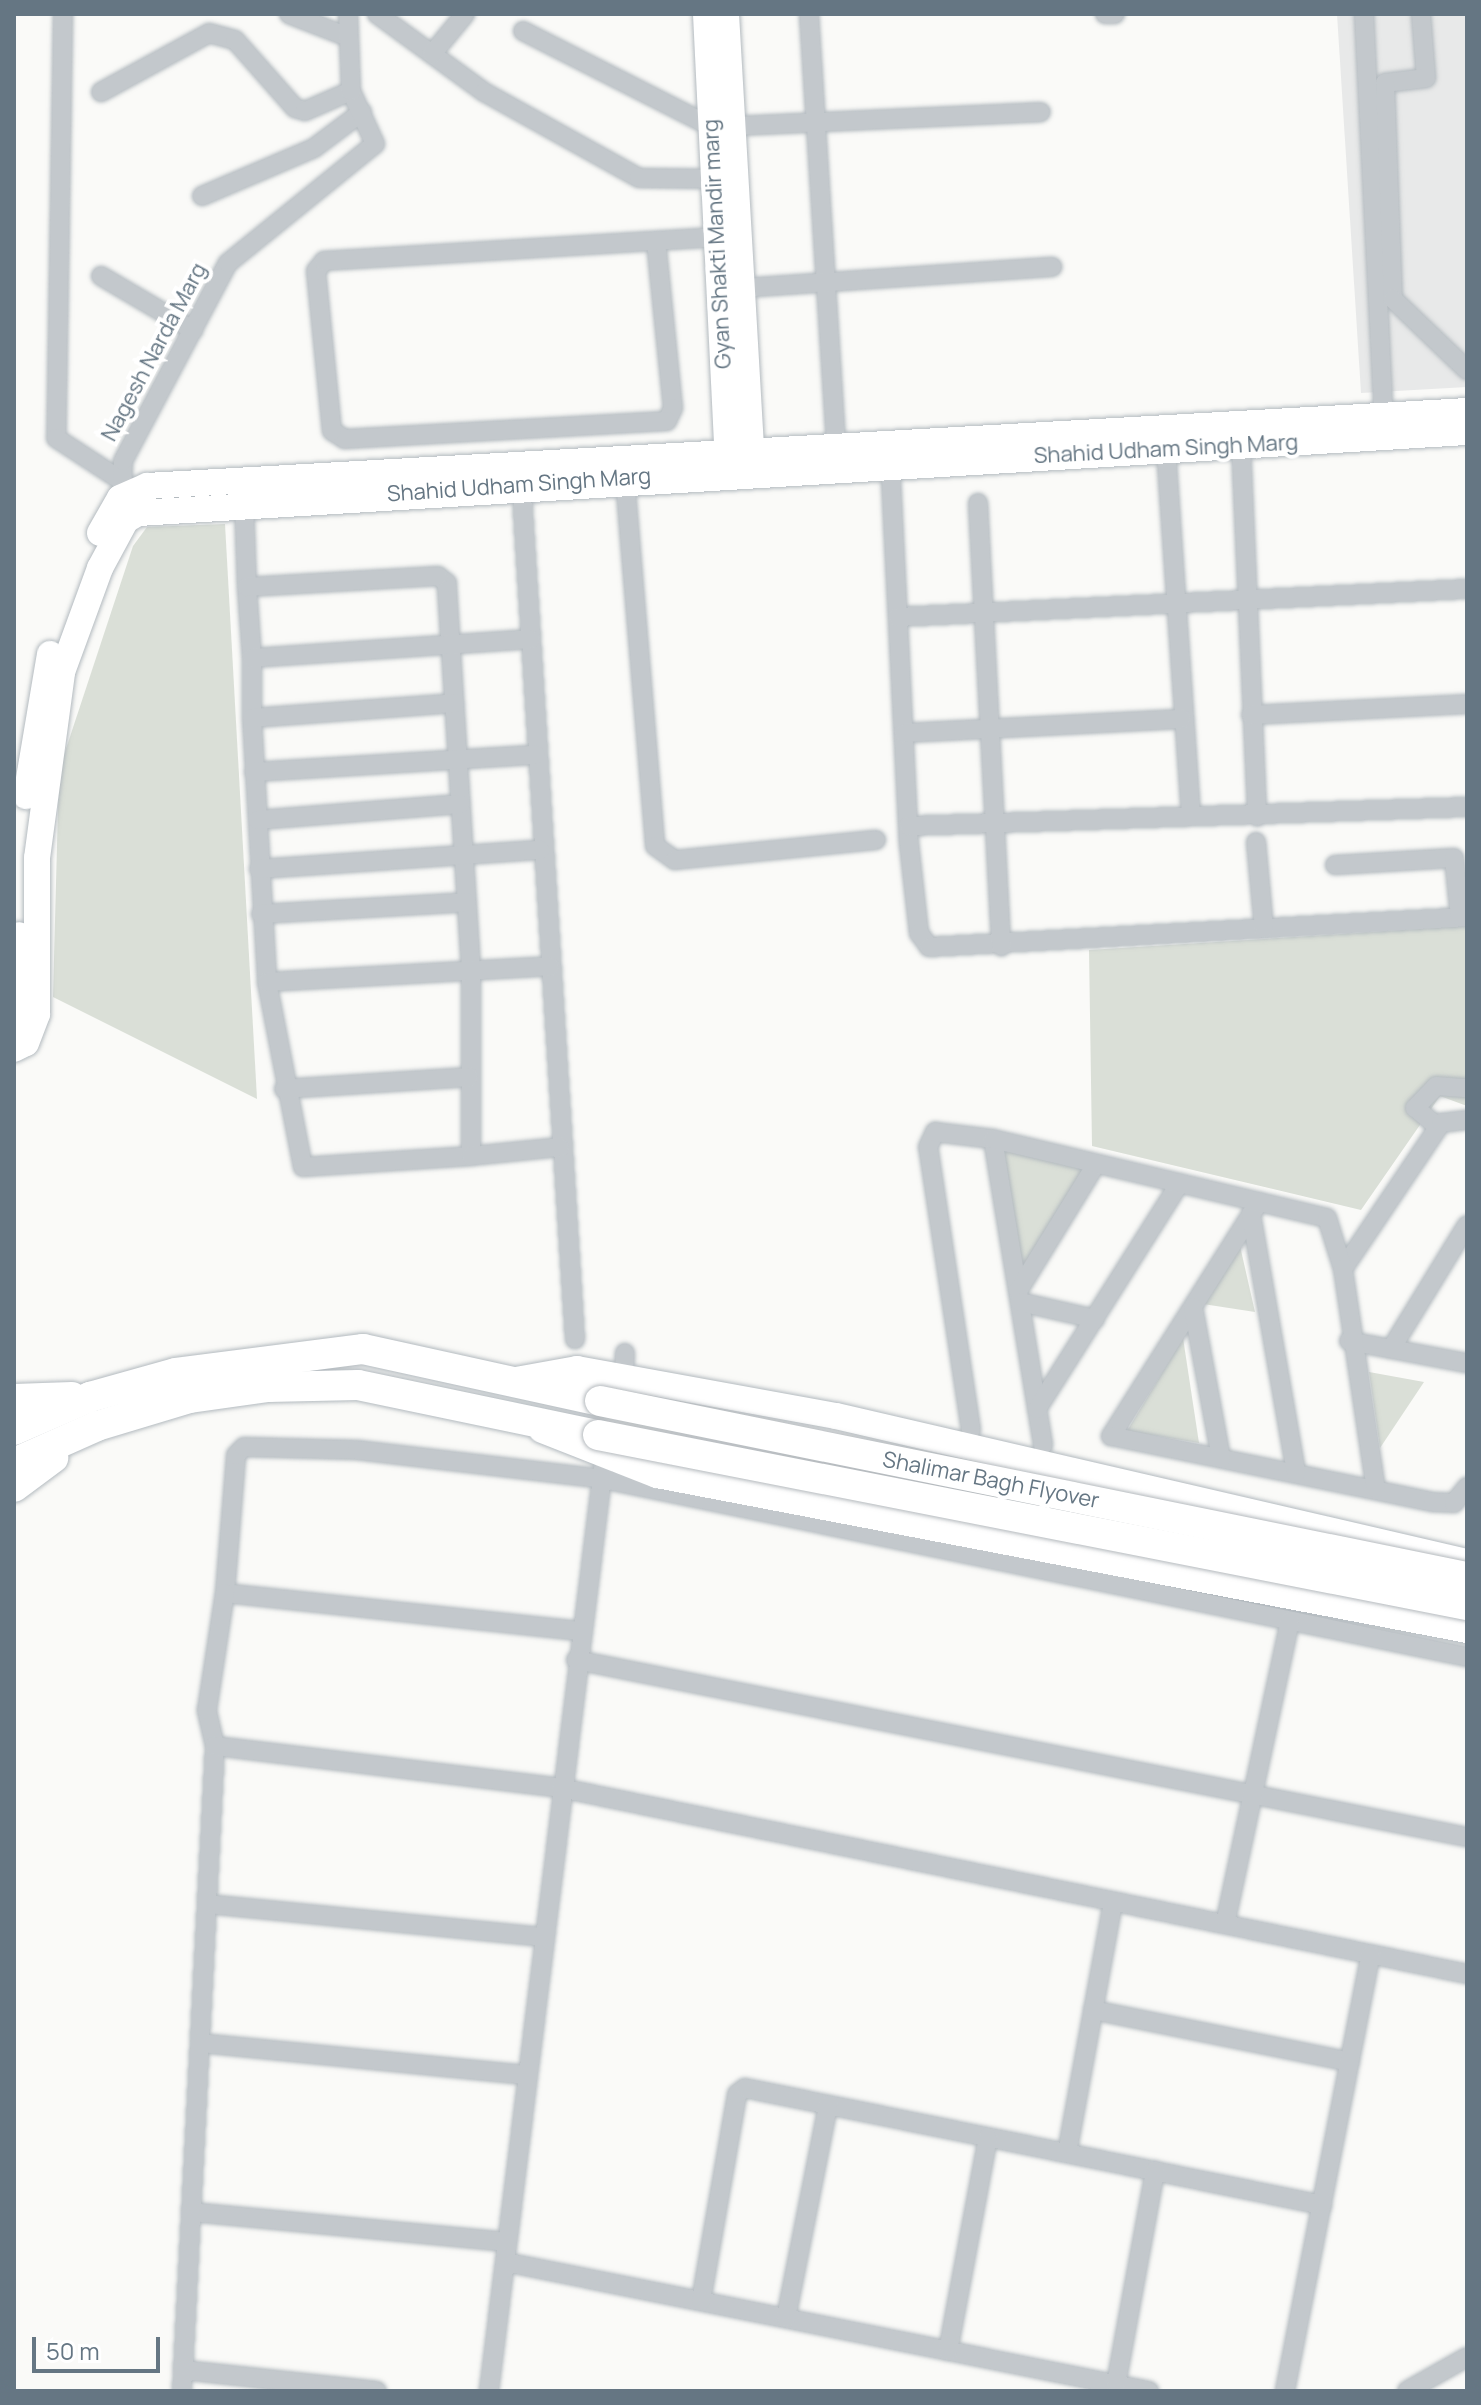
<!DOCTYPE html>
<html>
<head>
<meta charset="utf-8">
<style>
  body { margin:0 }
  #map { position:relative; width:1481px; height:2405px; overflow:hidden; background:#fafaf8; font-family:Manrope,sans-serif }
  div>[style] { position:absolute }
  .built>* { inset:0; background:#e8e9e9 }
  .green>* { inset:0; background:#dadfd7 }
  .roads { filter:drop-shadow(0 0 2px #b3babf) drop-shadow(0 0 2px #b3babf) }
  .street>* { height:18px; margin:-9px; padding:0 9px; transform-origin:9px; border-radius:9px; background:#c3c8cc }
  .secondary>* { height:26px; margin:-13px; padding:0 13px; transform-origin:13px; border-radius:13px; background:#fff }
  .primary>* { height:30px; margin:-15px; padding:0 15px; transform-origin:15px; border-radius:15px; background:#fff }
  .bridges { filter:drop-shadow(0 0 2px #b5babe) drop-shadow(0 0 2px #b5babe) }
  .primary-bridge>* { height:30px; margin:-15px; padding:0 15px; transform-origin:15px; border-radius:15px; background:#fff }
  span { translate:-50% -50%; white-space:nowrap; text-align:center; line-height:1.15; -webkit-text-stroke:8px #fff; paint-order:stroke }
  .street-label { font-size:22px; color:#657683 }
  .frame { position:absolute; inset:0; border:16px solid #657683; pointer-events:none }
  .scale { position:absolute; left:32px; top:2337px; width:128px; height:36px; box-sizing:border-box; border:4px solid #657683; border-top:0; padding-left:10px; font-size:24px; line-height:28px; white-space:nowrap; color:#657683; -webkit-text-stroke:6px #fff; paint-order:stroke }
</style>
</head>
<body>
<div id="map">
  <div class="built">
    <i style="clip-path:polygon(1337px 14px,1467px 14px,1467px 387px,1361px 393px)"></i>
  </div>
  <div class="green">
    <i style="clip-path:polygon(225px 524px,257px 1099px,53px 997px,59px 770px,133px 546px,147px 527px)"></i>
    <i style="clip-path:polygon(1467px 926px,1467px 1106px,1440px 1096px,1361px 1210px,1092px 1146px,1089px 950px)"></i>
    <i style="clip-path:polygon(1004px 1150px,1084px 1169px,1021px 1270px)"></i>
    <i style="clip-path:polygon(1240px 1246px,1255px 1312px,1203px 1304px)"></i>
    <i style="clip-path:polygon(1183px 1338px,1199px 1443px,1127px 1431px)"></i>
    <i style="clip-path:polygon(1369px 1372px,1424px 1382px,1380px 1448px)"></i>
  </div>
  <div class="roads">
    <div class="street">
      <i style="left:63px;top:14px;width:424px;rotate:90.9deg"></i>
      <i style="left:56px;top:438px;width:79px;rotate:33.1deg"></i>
      <i style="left:289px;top:14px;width:63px;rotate:21.3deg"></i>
      <i style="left:377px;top:14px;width:132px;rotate:36.1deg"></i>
      <i style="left:484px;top:92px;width:177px;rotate:29deg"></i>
      <i style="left:639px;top:178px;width:87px;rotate:0.7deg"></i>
      <i style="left:809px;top:14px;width:433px;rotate:86.4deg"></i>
      <i style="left:1105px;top:14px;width:10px"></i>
      <i style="left:1364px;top:14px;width:402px;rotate:87.2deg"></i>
      <i style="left:1421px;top:14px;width:64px;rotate:85.5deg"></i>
      <i style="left:1426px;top:78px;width:41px;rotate:173deg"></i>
      <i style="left:1385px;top:83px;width:216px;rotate:87.9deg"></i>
      <i style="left:1393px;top:299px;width:103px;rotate:43.8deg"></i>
      <i style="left:523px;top:31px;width:212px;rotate:26.9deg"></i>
      <i style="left:712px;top:127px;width:329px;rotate:-2.6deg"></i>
      <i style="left:432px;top:54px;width:52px;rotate:-50.5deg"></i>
      <i style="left:101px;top:92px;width:123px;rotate:-28.6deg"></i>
      <i style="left:209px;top:33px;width:27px;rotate:15deg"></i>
      <i style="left:235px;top:40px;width:91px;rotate:48.6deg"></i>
      <i style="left:295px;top:108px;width:10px;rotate:17deg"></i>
      <i style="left:305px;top:111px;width:50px;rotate:-23.5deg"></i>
      <i style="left:202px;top:196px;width:122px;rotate:-23.2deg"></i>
      <i style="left:314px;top:148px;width:60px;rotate:-36.9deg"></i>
      <i style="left:656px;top:241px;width:168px;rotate:84.2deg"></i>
      <i style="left:673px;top:408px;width:14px;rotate:115deg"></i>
      <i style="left:667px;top:421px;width:323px;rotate:176.8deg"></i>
      <i style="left:345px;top:439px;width:15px;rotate:-148deg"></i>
      <i style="left:332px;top:431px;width:161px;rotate:-95.7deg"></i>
      <i style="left:316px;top:271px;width:13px;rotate:-51deg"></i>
      <i style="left:324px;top:261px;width:394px;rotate:-3.5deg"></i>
      <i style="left:101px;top:276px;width:107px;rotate:30.4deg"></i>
      <i style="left:742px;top:288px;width:311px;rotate:-3.9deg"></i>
      <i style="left:1241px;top:445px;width:372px;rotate:87.5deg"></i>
      <i style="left:1166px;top:449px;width:368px;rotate:86.1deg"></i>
      <i style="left:890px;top:458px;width:386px;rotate:87.2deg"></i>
      <i style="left:909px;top:844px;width:90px;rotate:83.6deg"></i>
      <i style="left:919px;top:933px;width:17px;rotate:54deg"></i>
      <i style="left:929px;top:947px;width:539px;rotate:-3.19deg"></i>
      <i style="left:521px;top:479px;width:862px;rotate:86.41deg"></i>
      <i style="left:625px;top:479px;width:368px;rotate:85.3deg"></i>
      <i style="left:655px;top:846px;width:24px;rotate:35deg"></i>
      <i style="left:675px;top:860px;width:202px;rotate:-5.7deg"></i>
      <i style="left:244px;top:502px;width:85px;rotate:88deg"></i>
      <i style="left:247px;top:587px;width:71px;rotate:86deg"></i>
      <i style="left:252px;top:658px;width:60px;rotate:90deg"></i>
      <i style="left:252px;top:718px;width:264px;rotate:86.7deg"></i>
      <i style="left:267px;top:982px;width:188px;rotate:79deg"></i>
      <i style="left:303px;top:1167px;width:168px;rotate:-3.7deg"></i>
      <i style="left:471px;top:1156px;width:187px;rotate:-90deg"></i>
      <i style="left:471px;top:969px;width:387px;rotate:-93.6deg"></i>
      <i style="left:447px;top:583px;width:11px;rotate:-142deg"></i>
      <i style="left:438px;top:576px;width:191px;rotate:176.7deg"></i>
      <i style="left:978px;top:503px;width:444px;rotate:87deg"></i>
      <i style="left:122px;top:506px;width:45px;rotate:-88.7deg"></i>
      <i style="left:123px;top:461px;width:224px;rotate:-62.1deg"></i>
      <i style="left:228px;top:263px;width:189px;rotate:-39deg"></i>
      <i style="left:375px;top:144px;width:58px;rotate:-114.4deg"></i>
      <i style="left:351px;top:91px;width:77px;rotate:-92.2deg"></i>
      <i style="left:898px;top:617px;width:570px;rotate:-2.82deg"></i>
      <i style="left:252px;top:658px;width:279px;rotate:-3.9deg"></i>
      <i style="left:1251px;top:715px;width:216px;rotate:-2.9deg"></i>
      <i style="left:252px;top:718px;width:203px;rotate:-4.2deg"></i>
      <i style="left:904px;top:733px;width:278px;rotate:-2.9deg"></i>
      <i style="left:254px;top:772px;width:282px;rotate:-3.5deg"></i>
      <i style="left:258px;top:820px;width:203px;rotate:-4.5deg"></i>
      <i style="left:909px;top:826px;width:558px;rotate:-1.95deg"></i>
      <i style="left:1256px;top:842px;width:87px;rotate:84.7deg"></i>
      <i style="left:1335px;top:865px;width:119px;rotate:-3.4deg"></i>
      <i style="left:1454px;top:858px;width:59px;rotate:84.2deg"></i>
      <i style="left:259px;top:869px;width:282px;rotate:-3.9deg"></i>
      <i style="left:261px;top:914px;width:206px;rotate:-3.3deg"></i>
      <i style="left:267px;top:982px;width:283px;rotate:-3.2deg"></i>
      <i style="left:284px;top:1089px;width:185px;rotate:-3.7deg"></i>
      <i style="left:1438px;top:1127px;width:30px;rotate:-140deg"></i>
      <i style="left:1415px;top:1108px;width:30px;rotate:-46deg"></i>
      <i style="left:1436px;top:1086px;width:31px;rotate:4deg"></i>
      <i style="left:993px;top:1139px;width:310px;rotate:80.7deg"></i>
      <i style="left:471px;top:1156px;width:89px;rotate:-5.8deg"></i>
      <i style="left:1259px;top:1202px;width:277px;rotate:122.3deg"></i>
      <i style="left:1111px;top:1436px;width:329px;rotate:11.6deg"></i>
      <i style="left:1433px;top:1502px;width:21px;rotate:3deg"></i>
      <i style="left:1454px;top:1503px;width:21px;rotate:-51deg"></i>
      <i style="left:1251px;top:1214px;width:263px;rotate:80.1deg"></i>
      <i style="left:1343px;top:1269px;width:176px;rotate:-56.1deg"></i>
      <i style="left:1441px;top:1123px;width:26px;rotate:-7deg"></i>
      <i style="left:1018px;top:1291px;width:149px;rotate:-58.4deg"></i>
      <i style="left:1020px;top:1302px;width:77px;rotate:12.8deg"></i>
      <i style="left:1193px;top:1307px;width:154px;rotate:79.5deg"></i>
      <i style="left:1349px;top:1341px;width:120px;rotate:10.6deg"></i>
      <i style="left:1391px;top:1349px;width:145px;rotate:-58.5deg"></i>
      <i style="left:624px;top:1378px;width:25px;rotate:-88deg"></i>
      <i style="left:1037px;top:1409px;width:267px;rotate:-57.7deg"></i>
      <i style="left:971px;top:1430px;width:286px;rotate:-98.6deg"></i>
      <i style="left:928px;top:1147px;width:17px;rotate:-65deg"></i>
      <i style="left:935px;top:1132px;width:58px;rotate:6.9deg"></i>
      <i style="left:993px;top:1139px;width:343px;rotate:13.3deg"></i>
      <i style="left:1327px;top:1218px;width:53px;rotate:72.6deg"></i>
      <i style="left:1343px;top:1269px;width:222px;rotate:81.5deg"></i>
      <i style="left:580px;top:1631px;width:357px;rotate:-173.9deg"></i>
      <i style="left:225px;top:1593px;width:138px;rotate:-85.4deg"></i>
      <i style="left:236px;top:1455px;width:11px;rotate:-45deg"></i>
      <i style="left:244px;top:1447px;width:113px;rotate:1.5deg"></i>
      <i style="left:357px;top:1450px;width:248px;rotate:6.7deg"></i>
      <i style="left:603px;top:1479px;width:882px;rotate:11.64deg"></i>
      <i style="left:576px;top:1660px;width:908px;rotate:11.24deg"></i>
      <i style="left:215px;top:1746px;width:37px;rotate:-103deg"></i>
      <i style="left:207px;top:1710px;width:118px;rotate:-81.3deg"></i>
      <i style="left:207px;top:1904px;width:338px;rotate:5.6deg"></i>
      <i style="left:1225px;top:1924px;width:310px;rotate:-77.9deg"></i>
      <i style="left:1093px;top:2010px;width:262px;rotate:11.4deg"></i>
      <i style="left:200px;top:2043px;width:329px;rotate:5.6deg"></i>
      <i style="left:1067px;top:2153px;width:255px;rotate:-79.6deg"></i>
      <i style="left:191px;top:2212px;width:317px;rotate:5.4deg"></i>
      <i style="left:505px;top:2262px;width:657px;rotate:11.33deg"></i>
      <i style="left:701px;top:2301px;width:210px;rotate:-80.1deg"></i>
      <i style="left:737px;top:2094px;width:10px;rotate:-37deg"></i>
      <i style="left:745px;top:2088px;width:589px;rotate:11.46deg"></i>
      <i style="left:786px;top:2318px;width:217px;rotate:-78.8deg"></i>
      <i style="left:948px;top:2351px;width:217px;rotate:-79.4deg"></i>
      <i style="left:183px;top:2370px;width:195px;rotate:6.2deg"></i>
      <i style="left:1116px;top:2384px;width:217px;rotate:-79.6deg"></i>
      <i style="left:182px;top:2391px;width:646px;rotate:-87.07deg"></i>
      <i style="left:215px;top:1746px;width:349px;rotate:6.9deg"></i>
      <i style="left:561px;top:1788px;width:925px;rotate:11.6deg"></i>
      <i style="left:489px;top:2391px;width:929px;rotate:-82.95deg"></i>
      <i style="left:1285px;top:2391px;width:445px;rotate:-78.9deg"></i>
      <i style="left:1407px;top:2391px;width:69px;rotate:-29.5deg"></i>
    </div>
    <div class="secondary">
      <i style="left:706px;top:14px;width:457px;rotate:87.2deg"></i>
      <i style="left:726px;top:14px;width:453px;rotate:86.7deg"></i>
      <i style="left:100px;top:533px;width:40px;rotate:-60.3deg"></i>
      <i style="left:120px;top:498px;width:30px;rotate:-24deg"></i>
      <i style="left:147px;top:486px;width:1322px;rotate:-3.25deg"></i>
      <i style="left:26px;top:796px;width:144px;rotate:-80.4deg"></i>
      <i style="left:14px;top:1023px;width:88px;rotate:-86.7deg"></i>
      <i style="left:14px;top:1049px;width:13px;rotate:-27deg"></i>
      <i style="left:26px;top:1043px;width:31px;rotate:-69deg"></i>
      <i style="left:37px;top:1014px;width:156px;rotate:-90deg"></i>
      <i style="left:37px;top:858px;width:188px;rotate:-82.3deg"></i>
      <i style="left:62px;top:672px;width:111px;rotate:-69.9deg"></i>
      <i style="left:100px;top:568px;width:55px;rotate:-61.6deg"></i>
      <i style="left:126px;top:520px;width:14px;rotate:-30deg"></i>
      <i style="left:138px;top:513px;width:1331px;rotate:-3.49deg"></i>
      <i style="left:516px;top:1380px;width:62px;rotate:-10.2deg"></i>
      <i style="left:577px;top:1369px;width:263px;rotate:10.3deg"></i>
      <i style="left:836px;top:1416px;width:648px;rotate:13.03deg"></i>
      <i style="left:542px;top:1430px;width:123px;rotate:21.4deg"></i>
      <i style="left:657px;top:1475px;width:825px;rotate:10.83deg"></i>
    </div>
    <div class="primary">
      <i style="left:14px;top:1399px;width:58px;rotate:-2deg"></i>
      <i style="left:14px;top:1430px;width:83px;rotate:-23.5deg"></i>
      <i style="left:90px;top:1397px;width:89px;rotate:-15.6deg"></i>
      <i style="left:176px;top:1373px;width:189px;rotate:-7.3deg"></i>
      <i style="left:363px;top:1349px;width:243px;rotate:12.4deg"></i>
      <i style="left:14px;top:1463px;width:91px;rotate:-24deg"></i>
      <i style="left:97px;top:1426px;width:97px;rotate:-16.8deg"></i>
      <i style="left:190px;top:1398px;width:79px;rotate:-8deg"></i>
      <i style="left:268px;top:1387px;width:90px;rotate:-1.3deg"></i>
      <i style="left:358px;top:1385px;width:245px;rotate:11.8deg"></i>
      <i style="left:14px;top:1487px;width:49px;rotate:-36.6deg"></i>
    </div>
  </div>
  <div class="bridges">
    <div class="primary-bridge">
      <i style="left:600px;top:1401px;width:885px;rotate:11.48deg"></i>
      <i style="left:598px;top:1435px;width:885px;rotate:11.07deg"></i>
    </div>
  </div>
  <div class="street-label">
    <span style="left:717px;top:244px;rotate:-93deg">Gyan Shakti Mandir marg</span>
    <span style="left:154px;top:352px;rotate:-62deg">Nagesh Narda Marg</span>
    <span style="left:1166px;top:449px;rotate:-3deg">Shahid Udham Singh Marg</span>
    <span style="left:519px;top:485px;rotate:-4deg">Shahid Udham Singh Marg</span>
    <span style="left:991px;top:1480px;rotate:11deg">Shalimar Bagh Flyover</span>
  </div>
  <div class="frame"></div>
  <div class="scale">50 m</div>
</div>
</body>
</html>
